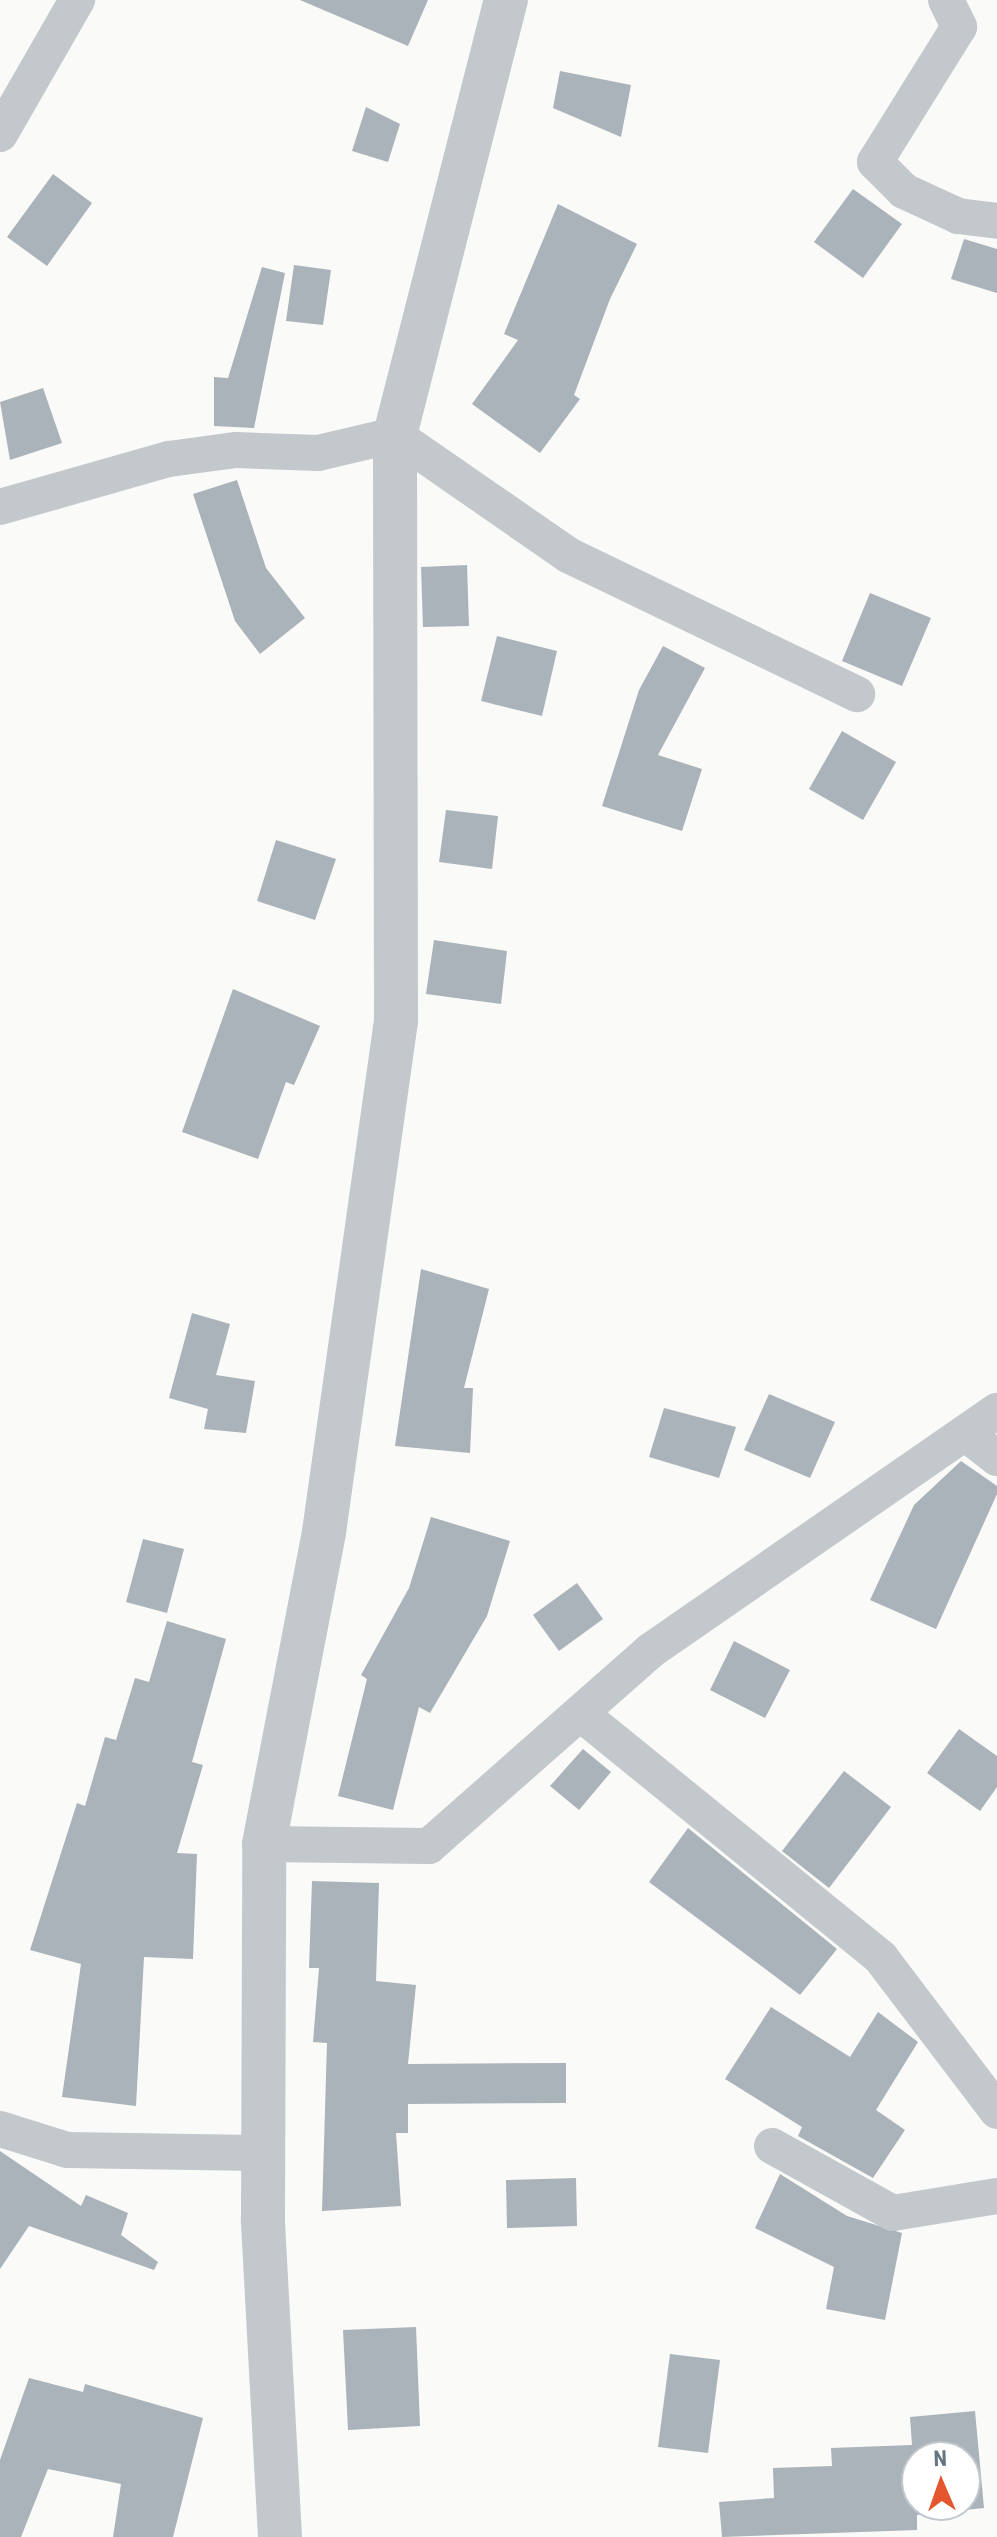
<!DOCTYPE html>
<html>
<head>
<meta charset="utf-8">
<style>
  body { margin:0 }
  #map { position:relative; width:997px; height:2537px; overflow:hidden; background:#fafaf8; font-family:"Roboto Condensed",sans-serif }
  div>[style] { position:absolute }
  .building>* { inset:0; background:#aab3b9 }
  .minor>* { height:36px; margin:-18px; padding:0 18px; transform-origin:18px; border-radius:18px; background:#c3c8cc }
  .tertiary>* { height:44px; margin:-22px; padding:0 22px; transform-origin:22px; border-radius:22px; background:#c3c8cc }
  span { translate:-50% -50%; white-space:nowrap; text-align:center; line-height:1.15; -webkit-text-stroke:8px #fff; paint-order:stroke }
  .north { position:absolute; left:901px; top:2441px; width:80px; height:80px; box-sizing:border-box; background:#fff; border:2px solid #c1c8cd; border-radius:50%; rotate:358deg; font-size:22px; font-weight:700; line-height:32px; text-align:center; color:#657683 }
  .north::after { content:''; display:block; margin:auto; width:28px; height:36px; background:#e4572e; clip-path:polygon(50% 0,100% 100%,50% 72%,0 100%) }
</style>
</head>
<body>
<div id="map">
  <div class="building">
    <i style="clip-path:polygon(300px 0,428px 0,408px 46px)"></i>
    <i style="clip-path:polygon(560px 71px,631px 85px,621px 137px,553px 108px)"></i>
    <i style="clip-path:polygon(366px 107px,400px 124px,388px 162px,352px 151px)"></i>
    <i style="clip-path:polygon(53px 174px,92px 203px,47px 266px,7px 237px)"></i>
    <i style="clip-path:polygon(853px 189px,902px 224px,863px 278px,814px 242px)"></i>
    <i style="clip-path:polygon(558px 204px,637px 244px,610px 299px,574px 395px,580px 399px,540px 453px,472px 404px,518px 340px,504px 334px)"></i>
    <i style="clip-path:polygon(964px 239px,997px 249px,997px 293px,951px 279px)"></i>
    <i style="clip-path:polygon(294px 265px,331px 270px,323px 325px,286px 321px)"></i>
    <i style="clip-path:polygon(262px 267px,285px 273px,254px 428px,214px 426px,214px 377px,228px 378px)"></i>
    <i style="clip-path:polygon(43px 388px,62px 443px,10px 460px,0 402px)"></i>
    <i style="clip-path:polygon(237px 480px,266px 568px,305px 618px,260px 654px,235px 621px,193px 494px)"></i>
    <i style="clip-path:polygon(467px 565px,469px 626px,423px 627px,421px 567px)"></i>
    <i style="clip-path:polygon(870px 593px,931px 618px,902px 686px,842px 661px)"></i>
    <i style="clip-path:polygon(497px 636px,557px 651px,542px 716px,481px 701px)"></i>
    <i style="clip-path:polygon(663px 646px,705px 668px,658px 755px,702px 769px,682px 831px,602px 806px,639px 690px)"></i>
    <i style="clip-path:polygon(842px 731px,896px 762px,863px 820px,809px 789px)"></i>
    <i style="clip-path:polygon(446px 810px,498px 816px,492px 869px,439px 862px)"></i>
    <i style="clip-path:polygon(276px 840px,336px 859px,315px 920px,257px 901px)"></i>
    <i style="clip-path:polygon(434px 940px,507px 951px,501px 1004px,426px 994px)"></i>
    <i style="clip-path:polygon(233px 989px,320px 1026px,294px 1085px,286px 1082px,258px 1159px,182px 1132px)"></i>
    <i style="clip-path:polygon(421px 1269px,489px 1289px,464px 1388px,473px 1388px,470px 1453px,395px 1446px)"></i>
    <i style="clip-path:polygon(192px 1313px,230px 1324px,216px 1375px,255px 1381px,246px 1433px,204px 1429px,208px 1409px,169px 1398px)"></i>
    <i style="clip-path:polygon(769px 1394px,835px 1422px,810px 1478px,744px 1450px)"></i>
    <i style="clip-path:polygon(664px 1408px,736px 1427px,719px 1478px,649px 1457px)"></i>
    <i style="clip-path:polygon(961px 1461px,997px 1486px,997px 1494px,936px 1629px,870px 1600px,914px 1505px)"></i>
    <i style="clip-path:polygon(431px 1517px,510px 1541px,487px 1616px,430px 1713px,419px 1707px,393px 1810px,338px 1796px,367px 1679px,361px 1675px,409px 1588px)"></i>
    <i style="clip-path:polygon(143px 1539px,184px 1549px,167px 1613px,126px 1602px)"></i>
    <i style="clip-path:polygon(577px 1583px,603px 1619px,559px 1651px,533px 1615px)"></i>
    <i style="clip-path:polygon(167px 1621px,226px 1639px,192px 1762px,203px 1765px,177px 1853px,197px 1854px,193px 1959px,144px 1957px,136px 2106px,62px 2097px,81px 1964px,30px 1950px,77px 1803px,85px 1806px,105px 1737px,116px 1740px,135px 1678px,149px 1682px)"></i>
    <i style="clip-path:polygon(734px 1641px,790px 1670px,765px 1718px,710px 1690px)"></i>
    <i style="clip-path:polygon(959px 1729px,997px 1756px,997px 1787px,980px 1811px,927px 1773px)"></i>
    <i style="clip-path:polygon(583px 1749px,611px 1772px,579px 1810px,550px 1786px)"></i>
    <i style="clip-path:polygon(844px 1771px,891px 1807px,829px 1888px,782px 1851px)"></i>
    <i style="clip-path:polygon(688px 1828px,837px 1949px,800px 1995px,649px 1882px)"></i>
    <i style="clip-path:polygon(312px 1881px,379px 1883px,376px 1981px,416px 1985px,408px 2064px,566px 2063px,566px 2103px,408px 2104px,408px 2133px,396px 2133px,401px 2206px,322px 2211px,327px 2043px,313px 2042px,319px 1968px,309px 1968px)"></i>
    <i style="clip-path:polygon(771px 2007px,850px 2057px,878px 2012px,918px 2042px,876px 2110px,905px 2130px,873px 2178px,798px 2136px,802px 2127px,725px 2079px)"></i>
    <i style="clip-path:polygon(0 2151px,81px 2206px,86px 2195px,128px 2213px,121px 2235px,158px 2262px,154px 2270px,29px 2226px,0 2269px)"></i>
    <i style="clip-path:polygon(780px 2174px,847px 2216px,902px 2233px,885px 2320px,826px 2309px,834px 2267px,755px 2228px)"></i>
    <i style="clip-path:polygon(576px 2178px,577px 2226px,507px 2228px,506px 2180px)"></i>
    <i style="clip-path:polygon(416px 2327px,420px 2426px,348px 2430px,343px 2330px)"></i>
    <i style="clip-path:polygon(670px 2354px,720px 2360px,708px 2453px,658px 2447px)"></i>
    <i style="clip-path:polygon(29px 2378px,83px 2392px,85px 2384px,203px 2418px,173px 2537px,113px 2537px,121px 2484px,48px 2469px,21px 2537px,0 2537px,0 2460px)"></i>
    <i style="clip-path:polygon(evenodd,975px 2411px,984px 2508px,917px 2515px,917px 2530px,722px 2537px,719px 2502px,774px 2498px,773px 2468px,832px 2466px,831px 2448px,912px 2445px,910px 2417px,975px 2411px,917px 2457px,965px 2457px,965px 2505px,917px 2505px,917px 2457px)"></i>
  </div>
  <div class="minor">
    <i style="left:946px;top:0;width:30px;rotate:64deg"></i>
    <i style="left:959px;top:27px;width:159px;rotate:121.9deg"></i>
    <i style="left:875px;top:162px;width:41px;rotate:45deg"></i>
    <i style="left:904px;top:191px;width:60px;rotate:24.8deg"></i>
    <i style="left:958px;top:216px;width:39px;rotate:7deg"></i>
    <i style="left:0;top:134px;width:155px;rotate:-60.1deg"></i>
    <i style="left:0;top:507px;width:176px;rotate:-15.9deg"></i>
    <i style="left:169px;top:459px;width:68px;rotate:-7.7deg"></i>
    <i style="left:236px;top:450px;width:82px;rotate:2.1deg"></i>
    <i style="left:318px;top:453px;width:79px;rotate:-13.2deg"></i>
    <i style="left:395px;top:435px;width:211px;rotate:34.7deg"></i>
    <i style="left:568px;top:555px;width:321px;rotate:25.7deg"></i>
    <i style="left:965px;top:1433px;width:41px;rotate:38deg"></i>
    <i style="left:580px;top:1713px;width:388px;rotate:39.1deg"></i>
    <i style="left:881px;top:1958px;width:192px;rotate:52.8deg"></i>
    <i style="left:264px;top:1844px;width:165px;rotate:0.7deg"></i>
    <i style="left:429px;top:1846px;width:295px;rotate:-41.4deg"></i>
    <i style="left:650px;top:1651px;width:422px;rotate:-34.7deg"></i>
    <i style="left:0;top:2129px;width:70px;rotate:17.4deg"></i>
    <i style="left:67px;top:2150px;width:196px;rotate:0.9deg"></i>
    <i style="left:772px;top:2146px;width:138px;rotate:29deg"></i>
    <i style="left:893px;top:2213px;width:105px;rotate:-9.3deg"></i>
  </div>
  <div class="tertiary">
    <i style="left:280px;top:2537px;width:319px;rotate:-93.1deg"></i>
    <i style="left:263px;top:2218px;width:374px;rotate:-89.8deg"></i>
    <i style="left:264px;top:1844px;width:318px;rotate:-79.1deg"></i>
    <i style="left:324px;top:1532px;width:516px;rotate:-81.98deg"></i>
    <i style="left:396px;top:1021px;width:586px;rotate:-90.1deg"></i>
    <i style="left:395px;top:435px;width:449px;rotate:-75.7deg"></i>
  </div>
  <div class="north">N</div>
</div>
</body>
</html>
